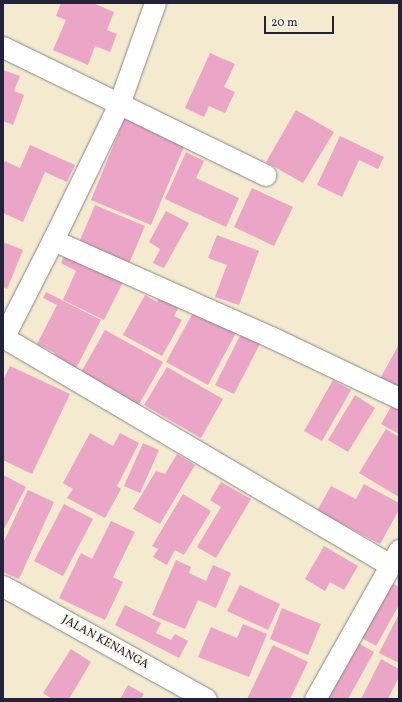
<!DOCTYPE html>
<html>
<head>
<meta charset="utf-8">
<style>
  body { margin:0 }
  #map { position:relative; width:402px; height:702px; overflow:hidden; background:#f3ead0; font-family:Vollkorn,serif }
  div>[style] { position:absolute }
  .building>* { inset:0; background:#eba5c7 }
  .roads { filter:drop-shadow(0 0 1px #8a8686) drop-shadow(0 0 1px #8a8686) }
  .street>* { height:21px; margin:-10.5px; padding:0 10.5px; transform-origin:10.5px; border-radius:10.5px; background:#fff }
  span { translate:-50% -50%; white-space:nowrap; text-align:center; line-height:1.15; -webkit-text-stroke:3px #fcf5e5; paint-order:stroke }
  .street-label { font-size:12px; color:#22223b }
  .frame { position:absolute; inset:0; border:4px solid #22223b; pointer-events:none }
  .scale { position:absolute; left:264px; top:16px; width:70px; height:18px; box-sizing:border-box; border:2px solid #22223b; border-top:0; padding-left:5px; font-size:12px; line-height:14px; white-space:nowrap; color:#22223b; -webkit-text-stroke:3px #fcf5e5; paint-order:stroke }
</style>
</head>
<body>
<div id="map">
  <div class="building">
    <i style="clip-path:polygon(61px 3px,93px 3px,114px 12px,107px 30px,117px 34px,110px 52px,95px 46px,88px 65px,53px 50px,66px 20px,56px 16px)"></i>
    <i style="clip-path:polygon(210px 53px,235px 64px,224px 87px,235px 92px,225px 113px,209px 106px,204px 117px,185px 108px)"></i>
    <i style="clip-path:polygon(3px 70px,20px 76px,14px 91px,24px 95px,13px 125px,3px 121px)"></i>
    <i style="clip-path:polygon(296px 110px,334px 132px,303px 183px,266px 162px)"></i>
    <i style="clip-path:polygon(125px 117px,186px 142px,151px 225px,91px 200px)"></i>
    <i style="clip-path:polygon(340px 136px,384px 157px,378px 169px,359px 160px,342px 197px,317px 185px)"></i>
    <i style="clip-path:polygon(30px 145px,75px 165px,67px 182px,45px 172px,23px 222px,3px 213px,3px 165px,5px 161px,20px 168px)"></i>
    <i style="clip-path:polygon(186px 152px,204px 161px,196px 178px,239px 198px,226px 227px,165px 199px)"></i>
    <i style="clip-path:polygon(252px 188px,293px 207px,274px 246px,234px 227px)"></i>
    <i style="clip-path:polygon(95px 205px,145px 226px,128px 266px,78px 245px)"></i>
    <i style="clip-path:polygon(166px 211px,189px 223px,164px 268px,153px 263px,160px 249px,149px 242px)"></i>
    <i style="clip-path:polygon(217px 235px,259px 251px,239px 305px,215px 297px,227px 265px,208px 258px)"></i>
    <i style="clip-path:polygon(3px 242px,23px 250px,7px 289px,3px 287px)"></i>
    <i style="clip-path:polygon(67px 249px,125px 278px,104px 320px,63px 300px,76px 271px,61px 263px)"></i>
    <i style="clip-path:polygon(46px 292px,101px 320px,73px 374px,50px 362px,55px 353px,37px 344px,57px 305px,43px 298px)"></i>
    <i style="clip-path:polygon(161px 294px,180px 305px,174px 316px,182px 320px,162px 356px,123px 335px,145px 295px,157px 302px)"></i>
    <i style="clip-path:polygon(195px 309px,237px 331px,208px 385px,166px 362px)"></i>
    <i style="clip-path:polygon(244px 328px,263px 338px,234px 394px,215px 385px)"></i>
    <i style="clip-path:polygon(105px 330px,163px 362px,137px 408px,79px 376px)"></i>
    <i style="clip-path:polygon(399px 344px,399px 390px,380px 379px)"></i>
    <i style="clip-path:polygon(10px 366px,70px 394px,32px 474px,3px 460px,3px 380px)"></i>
    <i style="clip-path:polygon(167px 367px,223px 399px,201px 438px,144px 405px)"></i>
    <i style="clip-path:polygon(333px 380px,351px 390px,322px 441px,304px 431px)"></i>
    <i style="clip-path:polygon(355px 395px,375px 408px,348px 452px,328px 440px)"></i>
    <i style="clip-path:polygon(395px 400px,399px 402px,399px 434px,381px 424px)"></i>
    <i style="clip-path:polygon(386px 429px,399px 437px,399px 497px,359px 473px)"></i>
    <i style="clip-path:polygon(90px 433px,113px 446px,120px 433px,139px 443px,117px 486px,121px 489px,105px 518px,67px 498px,73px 489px,63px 483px)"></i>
    <i style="clip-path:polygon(143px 443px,159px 450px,140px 493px,124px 486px)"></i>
    <i style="clip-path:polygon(177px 454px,195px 465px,160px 524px,133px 509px,156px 471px,165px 474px)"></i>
    <i style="clip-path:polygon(3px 475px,26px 487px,3px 531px)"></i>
    <i style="clip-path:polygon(221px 482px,251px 499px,216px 558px,197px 547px,221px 507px,210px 500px)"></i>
    <i style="clip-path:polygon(364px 484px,399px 503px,399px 510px,380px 544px,317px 511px,331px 486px,356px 499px)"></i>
    <i style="clip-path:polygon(28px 490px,54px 502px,19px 579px,3px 572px,3px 543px)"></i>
    <i style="clip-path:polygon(183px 494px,211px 511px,184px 555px,175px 550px,167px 565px,153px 557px,158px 549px,152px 546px)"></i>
    <i style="clip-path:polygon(64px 504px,93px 519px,63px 576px,34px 561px)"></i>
    <i style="clip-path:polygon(111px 521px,135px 532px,113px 577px,123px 582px,105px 620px,59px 598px,81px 553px,92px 559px)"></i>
    <i style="clip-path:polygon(324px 546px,358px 566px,344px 590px,330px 582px,325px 591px,305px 579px)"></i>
    <i style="clip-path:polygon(176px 560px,191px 567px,189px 573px,206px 581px,213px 565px,231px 573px,216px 608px,198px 600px,185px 629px,152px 615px)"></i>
    <i style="clip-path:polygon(386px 580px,399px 587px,399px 605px,376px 646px,362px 638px,370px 623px,364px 620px)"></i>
    <i style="clip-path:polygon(240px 585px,280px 604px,268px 630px,227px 611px)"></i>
    <i style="clip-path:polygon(125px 605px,161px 623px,156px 633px,171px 640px,175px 634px,188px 641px,179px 658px,115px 625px)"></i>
    <i style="clip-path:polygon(282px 608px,321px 624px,308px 655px,270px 639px)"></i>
    <i style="clip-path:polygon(399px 614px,399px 663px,379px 653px)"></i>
    <i style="clip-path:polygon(243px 624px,267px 634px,249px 677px,198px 657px,211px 627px,237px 638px)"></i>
    <i style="clip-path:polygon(355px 641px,374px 652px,348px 699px,323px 699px)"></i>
    <i style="clip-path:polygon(273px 645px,308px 662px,290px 699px,247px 699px)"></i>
    <i style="clip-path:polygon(71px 649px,91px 662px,69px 699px,52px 699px,43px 693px)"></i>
    <i style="clip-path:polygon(381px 659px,399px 669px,399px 677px,388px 699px,361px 699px)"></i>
    <i style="clip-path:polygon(128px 685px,144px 694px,141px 699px,120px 699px)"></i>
  </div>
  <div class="roads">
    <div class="street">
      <i style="left:3px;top:47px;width:292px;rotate:26deg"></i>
      <i style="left:53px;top:240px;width:239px;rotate:24deg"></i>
      <i style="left:271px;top:337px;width:142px;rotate:25.5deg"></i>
      <i style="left:3px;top:337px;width:449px;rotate:30.5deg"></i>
      <i style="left:3px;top:338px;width:110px;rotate:-63deg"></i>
      <i style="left:53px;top:240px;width:151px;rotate:-64.1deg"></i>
      <i style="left:119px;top:104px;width:107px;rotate:-70.4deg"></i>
      <i style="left:3px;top:586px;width:232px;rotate:29.1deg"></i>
      <i style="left:315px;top:699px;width:171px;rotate:-60.6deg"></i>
    </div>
  </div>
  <div class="street-label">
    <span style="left:105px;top:643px;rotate:29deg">JALAN KENANGA</span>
  </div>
  <div class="frame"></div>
  <div class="scale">20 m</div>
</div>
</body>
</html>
